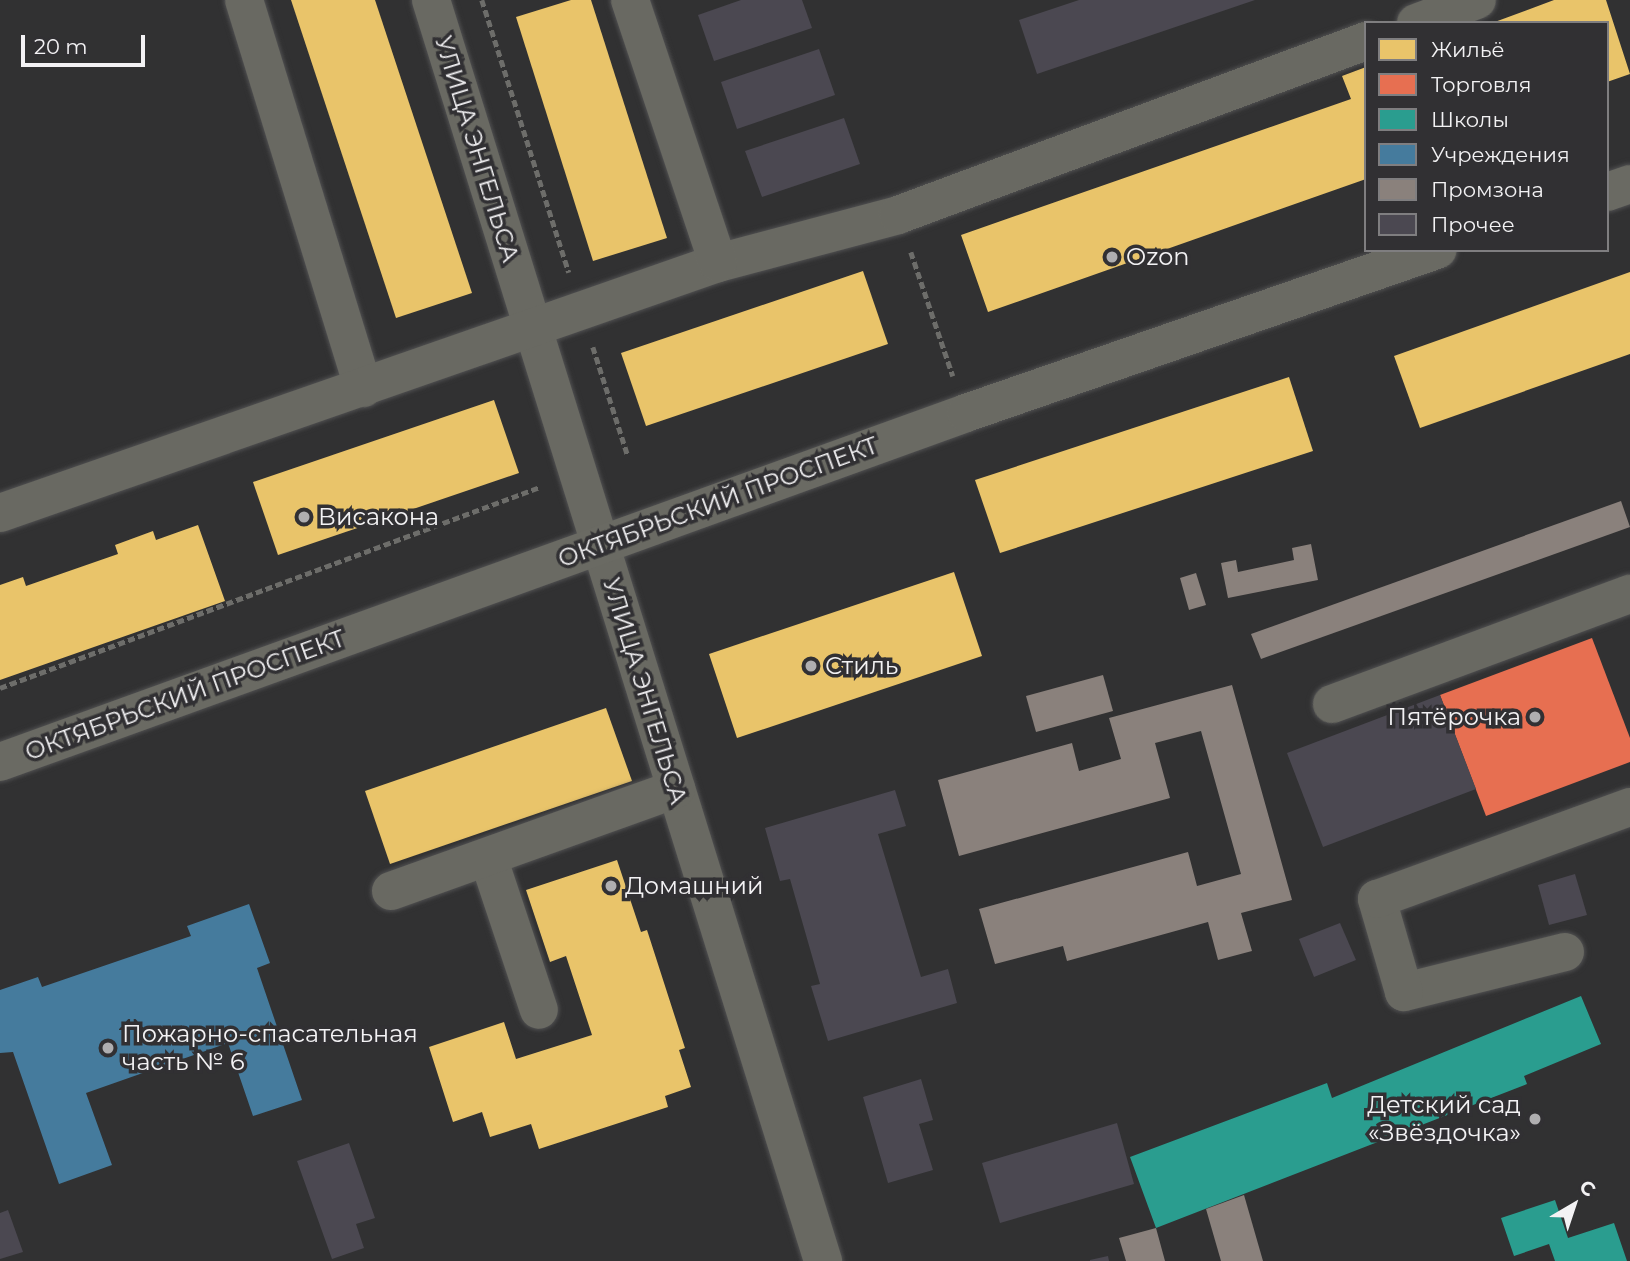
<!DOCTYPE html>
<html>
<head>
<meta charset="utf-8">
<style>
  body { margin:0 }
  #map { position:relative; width:1630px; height:1261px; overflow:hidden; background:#313132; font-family:Montserrat,sans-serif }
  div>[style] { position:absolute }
  .homes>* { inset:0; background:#e9c46a }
  .shops>* { inset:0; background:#e76f51 }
  .schools>* { inset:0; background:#2a9d8f }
  .public>* { inset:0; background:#457b9d }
  .industry>* { inset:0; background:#8a817c }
  .building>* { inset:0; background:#4b4851 }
  .path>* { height:4.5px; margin-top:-2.25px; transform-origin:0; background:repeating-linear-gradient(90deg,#6d6d6a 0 7px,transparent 0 10.5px) }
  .roads { filter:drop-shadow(0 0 2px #505051) drop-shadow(0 0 2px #505051) }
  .minor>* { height:38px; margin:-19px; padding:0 19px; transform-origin:19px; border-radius:19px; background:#696962 }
  .major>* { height:38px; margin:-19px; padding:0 19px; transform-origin:19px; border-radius:19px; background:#6a6a63 }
  .dots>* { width:19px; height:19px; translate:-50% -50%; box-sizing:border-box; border:4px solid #313033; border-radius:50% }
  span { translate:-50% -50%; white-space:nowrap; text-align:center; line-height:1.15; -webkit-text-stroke:7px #313033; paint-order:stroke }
  .street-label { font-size:24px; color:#f3f2f4 }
  .poi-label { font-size:24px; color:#f3f2f4 }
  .left { translate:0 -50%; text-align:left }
  .right { translate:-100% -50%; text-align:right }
  .legend { position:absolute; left:1364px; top:21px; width:245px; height:231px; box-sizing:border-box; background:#313033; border:2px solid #7f7e80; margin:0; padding:9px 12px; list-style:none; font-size:21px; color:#f3f2f4 }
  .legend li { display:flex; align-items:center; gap:14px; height:35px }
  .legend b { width:35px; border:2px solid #7f7e80 }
  .north { position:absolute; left:1539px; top:1170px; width:70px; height:70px; -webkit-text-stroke:5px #313033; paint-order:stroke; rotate:39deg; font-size:19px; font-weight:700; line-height:28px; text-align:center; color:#f3f2f4 }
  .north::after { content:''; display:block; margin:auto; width:24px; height:32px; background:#f3f2f4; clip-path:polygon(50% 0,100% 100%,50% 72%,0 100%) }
  .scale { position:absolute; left:21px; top:35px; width:124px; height:32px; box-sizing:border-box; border:4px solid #f3f2f4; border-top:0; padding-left:9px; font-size:21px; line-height:24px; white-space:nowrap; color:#f3f2f4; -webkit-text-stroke:5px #313033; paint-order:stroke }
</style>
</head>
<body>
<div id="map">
  <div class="homes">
    <i style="clip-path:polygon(291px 0,375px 0,472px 293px,396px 318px)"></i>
    <i style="clip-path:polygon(571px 0,591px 0,667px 238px,593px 261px,516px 17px)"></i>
    <i style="clip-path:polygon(1554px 0,1606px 0,1630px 74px,1607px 82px,1607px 23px,1492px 23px)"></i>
    <i style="clip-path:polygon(1366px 67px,1366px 179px,988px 312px,961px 235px,1351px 99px,1342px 76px)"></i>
    <i style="clip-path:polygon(863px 271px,888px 344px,646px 426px,621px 353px)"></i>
    <i style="clip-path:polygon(1630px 272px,1630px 354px,1420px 428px,1394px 356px)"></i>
    <i style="clip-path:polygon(1289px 377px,1313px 451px,1000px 553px,975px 480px)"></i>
    <i style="clip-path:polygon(494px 400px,519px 473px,278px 555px,253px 482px)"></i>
    <i style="clip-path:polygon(198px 525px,225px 601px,0 680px,0 585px,23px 577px,26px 586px,118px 554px,115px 545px,153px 531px,156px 540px)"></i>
    <i style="clip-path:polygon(954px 572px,982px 656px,737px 738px,709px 654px)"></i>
    <i style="clip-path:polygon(606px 708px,632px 781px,390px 864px,365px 791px)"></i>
    <i style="clip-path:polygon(617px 860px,641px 932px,647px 930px,685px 1048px,679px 1050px,691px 1087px,665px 1096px,668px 1107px,539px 1149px,531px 1124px,490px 1137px,482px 1112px,453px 1122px,429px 1047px,504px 1022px,516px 1059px,592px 1035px,566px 956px,550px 962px,526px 890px)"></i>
  </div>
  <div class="shops">
    <i style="clip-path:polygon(1592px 638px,1630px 738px,1630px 762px,1486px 816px,1440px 695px)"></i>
  </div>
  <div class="schools">
    <i style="clip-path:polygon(1581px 996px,1601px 1044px,1524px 1076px,1527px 1084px,1156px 1228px,1130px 1157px,1327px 1083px,1332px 1098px)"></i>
    <i style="clip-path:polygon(1555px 1200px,1568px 1238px,1614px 1223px,1627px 1261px,1555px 1261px,1549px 1244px,1514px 1256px,1501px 1218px)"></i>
  </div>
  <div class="public">
    <i style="clip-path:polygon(249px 904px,270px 963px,257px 968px,302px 1100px,253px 1116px,228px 1043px,86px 1093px,112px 1165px,59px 1184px,13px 1052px,0 1053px,0 990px,38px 977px,42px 987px,191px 936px,187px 926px)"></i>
  </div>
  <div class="industry">
    <i style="clip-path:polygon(1621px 501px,1630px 527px,1261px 659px,1251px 634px)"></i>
    <i style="clip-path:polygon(1311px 544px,1318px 580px,1228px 598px,1221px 563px,1236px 560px,1238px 572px,1294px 560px,1292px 548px)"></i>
    <i style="clip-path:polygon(1196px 573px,1206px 605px,1189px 610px,1180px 578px)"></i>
    <i style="clip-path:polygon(1103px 675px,1113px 711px,1036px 732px,1026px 696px)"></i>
    <i style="clip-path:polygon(1232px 685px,1292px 900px,1241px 913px,1252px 951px,1218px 960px,1208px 922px,1067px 961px,1063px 946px,995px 964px,979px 909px,1188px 852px,1197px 886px,1241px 874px,1201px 731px,1155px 743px,1170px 798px,959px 856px,938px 780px,1072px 743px,1079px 771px,1121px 759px,1109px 718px)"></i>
    <i style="clip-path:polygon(1244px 1195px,1263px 1261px,1221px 1261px,1206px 1209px)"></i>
    <i style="clip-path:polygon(1156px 1228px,1165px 1261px,1126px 1261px,1119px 1238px)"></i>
  </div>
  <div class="building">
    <i style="clip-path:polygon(741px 0,802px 0,812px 28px,714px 61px,698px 15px)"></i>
    <i style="clip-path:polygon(1079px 0,1255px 0,1037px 74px,1019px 20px)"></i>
    <i style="clip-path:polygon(819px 49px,835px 95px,737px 129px,721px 82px)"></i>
    <i style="clip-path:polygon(844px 118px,860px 164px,762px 197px,745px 151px)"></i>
    <i style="clip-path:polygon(1440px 695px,1476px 789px,1323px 847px,1287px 753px)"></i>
    <i style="clip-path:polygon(895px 790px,906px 826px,878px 834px,921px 977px,948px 969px,957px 1003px,828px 1041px,811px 986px,820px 984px,790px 879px,780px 881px,765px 828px)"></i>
    <i style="clip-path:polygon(1575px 874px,1587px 915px,1549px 925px,1538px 885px)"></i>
    <i style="clip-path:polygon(1340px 923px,1356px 960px,1314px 977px,1299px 939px)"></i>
    <i style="clip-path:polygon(921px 1079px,933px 1120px,919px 1124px,933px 1170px,888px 1183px,863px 1097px)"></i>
    <i style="clip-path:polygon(1117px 1123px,1134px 1184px,1000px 1223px,982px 1163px)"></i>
    <i style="clip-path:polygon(349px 1143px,375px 1218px,356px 1224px,364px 1248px,332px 1259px,297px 1161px)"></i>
    <i style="clip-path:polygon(8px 1210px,23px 1252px,0 1259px,0 1213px)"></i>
    <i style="clip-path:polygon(1108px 1256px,1109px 1261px,1090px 1261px,1090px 1260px)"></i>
  </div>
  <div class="path">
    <i style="left:482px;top:0;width:286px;rotate:72.3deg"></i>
    <i style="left:911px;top:252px;width:131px;rotate:71.3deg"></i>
    <i style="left:593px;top:347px;width:114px;rotate:72.2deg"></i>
    <i style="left:0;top:688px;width:576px;rotate:-20.42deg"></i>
  </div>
  <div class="roads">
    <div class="minor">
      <i style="left:244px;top:0;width:406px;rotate:72.9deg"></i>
      <i style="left:431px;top:0;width:1321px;rotate:72.73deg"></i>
      <i style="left:1416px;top:23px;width:65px;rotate:-20.7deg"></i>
      <i style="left:718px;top:263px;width:186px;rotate:-14.9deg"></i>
      <i style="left:898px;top:215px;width:499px;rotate:-20.4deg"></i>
      <i style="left:0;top:513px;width:760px;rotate:-19.2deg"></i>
      <i style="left:718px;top:263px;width:277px;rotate:-108.5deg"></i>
      <i style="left:1332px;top:704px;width:318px;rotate:-20.3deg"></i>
      <i style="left:488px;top:857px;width:161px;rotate:71.6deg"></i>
      <i style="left:391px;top:891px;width:303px;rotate:-19.7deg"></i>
      <i style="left:1565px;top:952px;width:166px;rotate:166deg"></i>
      <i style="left:1404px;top:992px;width:97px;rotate:-106.2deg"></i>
      <i style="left:1377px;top:899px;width:269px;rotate:-20deg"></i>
    </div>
    <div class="major">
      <i style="left:1607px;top:192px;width:24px;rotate:-19deg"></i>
      <i style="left:0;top:762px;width:1027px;rotate:-19.86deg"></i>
      <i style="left:966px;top:413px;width:499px;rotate:-19.1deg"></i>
    </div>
  </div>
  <div class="dots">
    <i style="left:1112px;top:257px;background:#afaeb0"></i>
    <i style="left:304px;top:517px;background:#afaeb0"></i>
    <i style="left:811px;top:666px;background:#afaeb0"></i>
    <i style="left:1535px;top:717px;background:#afaeb0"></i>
    <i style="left:611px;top:886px;background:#afaeb0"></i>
    <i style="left:108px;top:1048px;background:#afaeb0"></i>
    <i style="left:1535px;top:1119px;background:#afaeb0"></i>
  </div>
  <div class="street-label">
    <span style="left:477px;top:149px;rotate:73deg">УЛИЦА ЭНГЕЛЬСА</span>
    <span style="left:718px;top:502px;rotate:-20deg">ОКТЯБРЬСКИЙ ПРОСПЕКТ</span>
    <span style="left:645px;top:691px;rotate:73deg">УЛИЦА ЭНГЕЛЬСА</span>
    <span style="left:185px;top:695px;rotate:-20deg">ОКТЯБРЬСКИЙ ПРОСПЕКТ</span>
  </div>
  <div class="poi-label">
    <span class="left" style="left:1126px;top:257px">Ozon</span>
    <span class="left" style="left:318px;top:517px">Висакона</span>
    <span class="left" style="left:825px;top:666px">Стиль</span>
    <span class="right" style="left:1521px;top:717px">Пятёрочка</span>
    <span class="left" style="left:625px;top:886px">Домашний</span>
    <span class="left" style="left:122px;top:1048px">Пожарно-спасательная<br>часть № 6</span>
    <span class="right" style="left:1521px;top:1119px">Детский сад<br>«Звёздочка»</span>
  </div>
  <ul class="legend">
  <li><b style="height:19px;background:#e9c46a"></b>Жильё</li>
  <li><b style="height:19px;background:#e76f51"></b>Торговля</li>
  <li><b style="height:19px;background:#2a9d8f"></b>Школы</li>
  <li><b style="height:19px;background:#457b9d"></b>Учреждения</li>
  <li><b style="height:19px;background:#8a817c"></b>Промзона</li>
  <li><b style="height:19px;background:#4b4851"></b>Прочее</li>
  </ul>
  <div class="north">С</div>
  <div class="scale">20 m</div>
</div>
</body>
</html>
